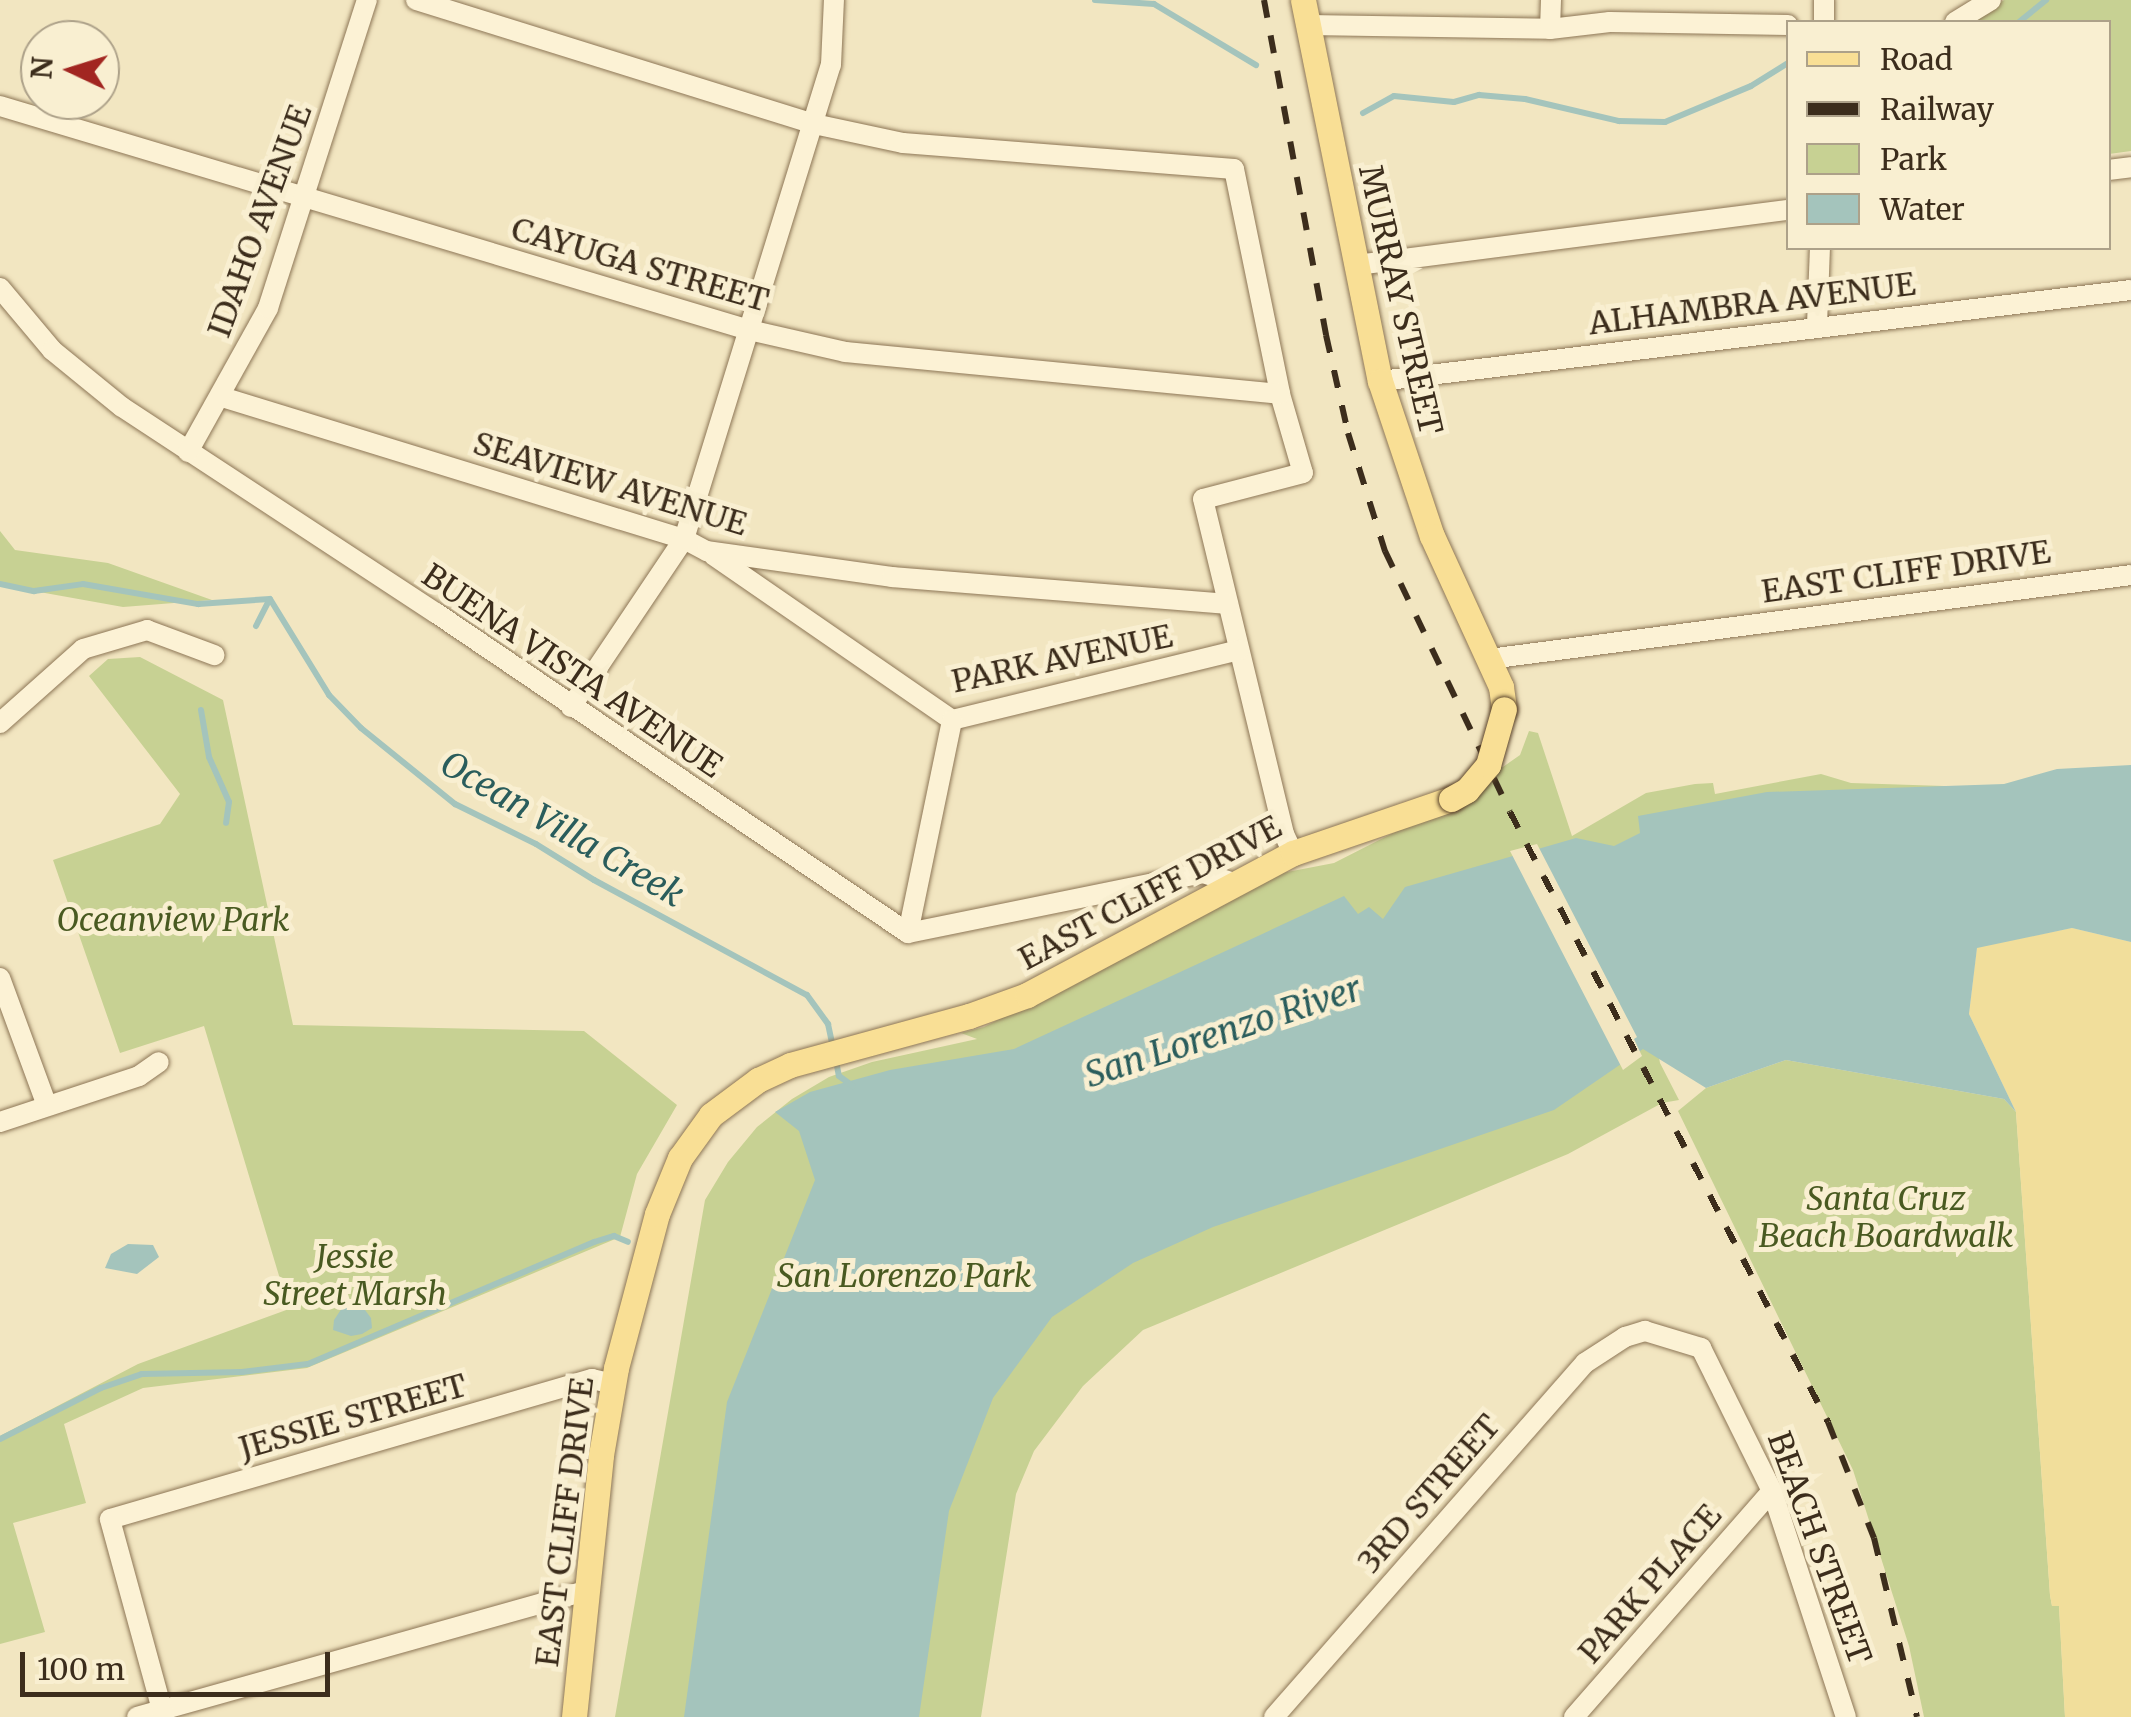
<!DOCTYPE html>
<html>
<head>
<meta charset="utf-8">
<style>
  body { margin:0 }
  #map { position:relative; width:2131px; height:1717px; overflow:hidden; background:#f2e6c1; font-family:Merriweather,serif }
  div>[style] { position:absolute }
  .green>* { inset:0; background:#c7d193 }
  .sand>* { inset:0; background:#f1de9b }
  .water>* { inset:0; background:#a4c4bc }
  .pier>* { inset:0; background:#f2e6c1 }
  .stream>* { height:6px; margin:-3px; padding:0 3px; transform-origin:3px; border-radius:3px; background:#a4c4bc }
  .roads { filter:drop-shadow(0 0 2px #8d7656) drop-shadow(0 0 2px #8d7656) }
  .minor>* { height:20px; margin:-10px; padding:0 10px; transform-origin:10px; border-radius:10px; background:#fcf2d5 }
  .major>* { height:25px; margin:-12.5px; padding:0 12.5px; transform-origin:12.5px; border-radius:12.5px; background:#f9df95 }
  .rail>* { height:6px; margin-top:-3px; transform-origin:0; background:repeating-linear-gradient(90deg,#3c2d1c 0 18px,transparent 0 36px) }
  .bridges { filter:drop-shadow(0 0 2px #5b442b) drop-shadow(0 0 2px #5b442b) }
  .major-bridge>* { height:25px; margin:-12.5px; padding:0 12.5px; transform-origin:12.5px; border-radius:12.5px; background:#f9df95 }
  span { translate:-50% -50%; white-space:nowrap; text-align:center; line-height:1.15; -webkit-text-stroke:10px #f9efd1; paint-order:stroke }
  .street-label { font-size:32px; color:#3c2d1c }
  .park-label { font-size:32px; color:#495a21; font-style:italic }
  .water-label { font-size:35px; color:#2a5d5c; font-style:italic }
  .legend { position:absolute; left:1786px; top:20px; width:325px; height:230px; box-sizing:border-box; background:#f9efd1; border:2px solid #ada189; margin:0; padding:12px 18px; list-style:none; font-size:30px; color:#3c2d1c }
  .legend li { display:flex; align-items:center; gap:20px; height:50px }
  .legend b { width:50px; border:2px solid #ada189 }
  .north { position:absolute; left:20px; top:20px; width:100px; height:100px; box-sizing:border-box; background:#f9efd1; border:2px solid #ada189; border-radius:50%; rotate:274deg; font-size:28px; font-weight:700; line-height:40px; text-align:center; color:#3c2d1c }
  .north::after { content:''; display:block; margin:auto; width:35px; height:45px; background:#a22621; clip-path:polygon(50% 0,100% 100%,50% 72%,0 100%) }
  .scale { position:absolute; left:20px; top:1652px; width:310px; height:45px; box-sizing:border-box; border:5px solid #3c2d1c; border-top:0; padding-left:12px; font-size:30px; line-height:35px; white-space:nowrap; color:#3c2d1c; -webkit-text-stroke:8px #f9efd1; paint-order:stroke }
</style>
</head>
<body>
<div id="map">
  <div class="green">
    <i style="clip-path:polygon(2004px 0,2131px 0,2131px 151px,2109px 154px,2108px 22px,1970px 22px)"></i>
    <i style="clip-path:polygon(0 531px,15px 550px,108px 563px,212px 600px,123px 607px,6px 586px,0 584px)"></i>
    <i style="clip-path:polygon(140px 657px,223px 700px,293px 1025px,584px 1031px,677px 1105px,637px 1174px,620px 1237px,307px 1368px,143px 1388px,64px 1424px,86px 1503px,13px 1523px,45px 1632px,0 1644px,0 1436px,138px 1364px,289px 1309px,204px 1026px,120px 1053px,53px 860px,160px 824px,180px 794px,89px 676px,108px 659px)"></i>
    <i style="clip-path:polygon(1529px 731px,1538px 733px,1572px 836px,1646px 793px,1695px 784px,1713px 783px,1715px 794px,1821px 774px,1851px 783px,1975px 787px,1639px 950px,1660px 1063px,1679px 1100px,1662px 1103px,1568px 1154px,1143px 1330px,1083px 1386px,1034px 1451px,1016px 1494px,981px 1717px,615px 1717px,705px 1200px,728px 1162px,757px 1127px,792px 1099px,829px 1077px,872px 1062px,977px 1039px,961px 1033px,984px 1027px,1282px 873px,1334px 863px,1450px 804px,1520px 755px)"></i>
    <i style="clip-path:polygon(1786px 1060px,2004px 1099px,2016px 1112px,2050px 1595px,2052px 1606px,2059px 1605px,2065px 1717px,1924px 1717px,1909px 1646px,1853px 1470px,1678px 1111px,1706px 1088px)"></i>
  </div>
  <div class="sand">
    <i style="clip-path:polygon(2072px 928px,2131px 942px,2131px 1717px,2065px 1717px,2059px 1606px,2052px 1606px,2050px 1595px,2016px 1112px,1969px 1014px,1977px 947px)"></i>
  </div>
  <div class="water">
    <i style="clip-path:polygon(2131px 765px,2131px 942px,2072px 928px,1977px 948px,1969px 1014px,2016px 1112px,2004px 1099px,1786px 1060px,1706px 1088px,1643px 1049px,1554px 1110px,1213px 1227px,1133px 1263px,1052px 1317px,993px 1398px,949px 1511px,919px 1717px,684px 1717px,727px 1402px,815px 1180px,799px 1131px,775px 1112px,810px 1092px,890px 1070px,1014px 1049px,1344px 896px,1358px 914px,1369px 907px,1383px 919px,1405px 887px,1576px 838px,1614px 846px,1640px 833px,1638px 816px,1767px 792px,2004px 784px,2057px 769px)"></i>
    <i style="clip-path:polygon(128px 1244px,153px 1245px,159px 1257px,137px 1274px,105px 1268px,111px 1254px)"></i>
    <i style="clip-path:polygon(348px 1299px,359px 1302px,371px 1318px,372px 1328px,362px 1334px,351px 1336px,333px 1330px,334px 1320px)"></i>
  </div>
  <div class="pier">
    <i style="clip-path:polygon(1537px 844px,1637px 1037px,1634px 1039px,1642px 1056px,1623px 1070px,1510px 851px)"></i>
  </div>
  <div class="stream">
    <i style="left:1095px;top:0;width:59px;rotate:3.9deg"></i>
    <i style="left:1154px;top:4px;width:119px;rotate:30.9deg"></i>
    <i style="left:2019px;top:22px;width:35px;rotate:-39deg"></i>
    <i style="left:1363px;top:113px;width:35px;rotate:-29deg"></i>
    <i style="left:1394px;top:96px;width:60px;rotate:5.7deg"></i>
    <i style="left:1454px;top:102px;width:26px;rotate:-16deg"></i>
    <i style="left:1479px;top:95px;width:46px;rotate:5deg"></i>
    <i style="left:1525px;top:99px;width:97px;rotate:13.2deg"></i>
    <i style="left:1619px;top:121px;width:46px;rotate:1.2deg"></i>
    <i style="left:1665px;top:122px;width:93px;rotate:-22.7deg"></i>
    <i style="left:1751px;top:86px;width:44px;rotate:-31.9deg"></i>
    <i style="left:0;top:584px;width:35px;rotate:12deg"></i>
    <i style="left:34px;top:591px;width:49px;rotate:-8.1deg"></i>
    <i style="left:83px;top:584px;width:117px;rotate:9.9deg"></i>
    <i style="left:198px;top:604px;width:72px;rotate:-4deg"></i>
    <i style="left:270px;top:599px;width:113px;rotate:58.4deg"></i>
    <i style="left:329px;top:695px;width:46px;rotate:45.9deg"></i>
    <i style="left:361px;top:728px;width:121px;rotate:39deg"></i>
    <i style="left:455px;top:804px;width:90px;rotate:26.3deg"></i>
    <i style="left:536px;top:844px;width:68px;rotate:31.8deg"></i>
    <i style="left:594px;top:880px;width:242px;rotate:28.4deg"></i>
    <i style="left:807px;top:995px;width:36px;rotate:54deg"></i>
    <i style="left:828px;top:1024px;width:25px;rotate:78deg"></i>
    <i style="left:256px;top:626px;width:29px;rotate:-63deg"></i>
    <i style="left:201px;top:710px;width:48px;rotate:80.3deg"></i>
    <i style="left:209px;top:757px;width:49px;rotate:66deg"></i>
    <i style="left:229px;top:802px;width:21px;rotate:98deg"></i>
    <i style="left:836px;top:1061px;width:15px;rotate:79deg"></i>
    <i style="left:839px;top:1076px;width:17px;rotate:36deg"></i>
    <i style="left:0;top:1439px;width:113px;rotate:-26.8deg"></i>
    <i style="left:101px;top:1388px;width:43px;rotate:-18.9deg"></i>
    <i style="left:142px;top:1374px;width:100px;rotate:-1.1deg"></i>
    <i style="left:242px;top:1372px;width:66px;rotate:-6.9deg"></i>
    <i style="left:308px;top:1364px;width:311px;rotate:-23.1deg"></i>
    <i style="left:594px;top:1242px;width:21px;rotate:-17deg"></i>
    <i style="left:614px;top:1236px;width:15px;rotate:23deg"></i>
  </div>
  <div class="roads">
    <div class="minor">
      <i style="left:416px;top:0;width:417px;rotate:17.3deg"></i>
      <i style="left:814px;top:124px;width:91px;rotate:12.1deg"></i>
      <i style="left:903px;top:143px;width:332px;rotate:4.5deg"></i>
      <i style="left:1234px;top:169px;width:230px;rotate:78.4deg"></i>
      <i style="left:1280px;top:394px;width:82px;rotate:73.8deg"></i>
      <i style="left:1303px;top:473px;width:103px;rotate:165.4deg"></i>
      <i style="left:1203px;top:499px;width:345px;rotate:76.4deg"></i>
      <i style="left:1284px;top:834px;width:21px;rotate:65deg"></i>
      <i style="left:1824px;top:22px;width:22px;rotate:-90deg"></i>
      <i style="left:1955px;top:22px;width:42px;rotate:-31.4deg"></i>
      <i style="left:1308px;top:25px;width:242px;rotate:0.9deg"></i>
      <i style="left:1550px;top:29px;width:60px;rotate:-6.7deg"></i>
      <i style="left:1610px;top:22px;width:178px;rotate:1deg"></i>
      <i style="left:1550px;top:29px;width:29px;rotate:-88deg"></i>
      <i style="left:0;top:106px;width:782px;rotate:16.65deg"></i>
      <i style="left:749px;top:330px;width:98px;rotate:12.9deg"></i>
      <i style="left:845px;top:352px;width:437px;rotate:5.5deg"></i>
      <i style="left:2108px;top:170px;width:23px;rotate:-7deg"></i>
      <i style="left:1357px;top:265px;width:434px;rotate:-7.3deg"></i>
      <i style="left:0;top:288px;width:81px;rotate:50deg"></i>
      <i style="left:52px;top:350px;width:90px;rotate:39.2deg"></i>
      <i style="left:122px;top:407px;width:376px;rotate:33.3deg"></i>
      <i style="left:436px;top:613px;width:570px;rotate:34.14deg"></i>
      <i style="left:908px;top:933px;width:301px;rotate:-11.5deg"></i>
      <i style="left:1203px;top:873px;width:35px;rotate:18deg"></i>
      <i style="left:1817px;top:325px;width:77px;rotate:-87.8deg"></i>
      <i style="left:1380px;top:381px;width:756px;rotate:-6.91deg"></i>
      <i style="left:222px;top:397px;width:483px;rotate:17.1deg"></i>
      <i style="left:684px;top:539px;width:26px;rotate:28deg"></i>
      <i style="left:707px;top:551px;width:187px;rotate:8deg"></i>
      <i style="left:892px;top:577px;width:337px;rotate:4.6deg"></i>
      <i style="left:188px;top:452px;width:165px;rotate:-60.9deg"></i>
      <i style="left:268px;top:308px;width:324px;rotate:-72.2deg"></i>
      <i style="left:713px;top:555px;width:290px;rotate:34.6deg"></i>
      <i style="left:952px;top:720px;width:295px;rotate:-13.7deg"></i>
      <i style="left:1489px;top:659px;width:647px;rotate:-7.45deg"></i>
      <i style="left:571px;top:707px;width:202px;rotate:-56.1deg"></i>
      <i style="left:684px;top:539px;width:496px;rotate:-72.8deg"></i>
      <i style="left:831px;top:65px;width:65px;rotate:-87.4deg"></i>
      <i style="left:0;top:723px;width:111px;rotate:-41.7deg"></i>
      <i style="left:83px;top:649px;width:67px;rotate:-16.5deg"></i>
      <i style="left:147px;top:630px;width:72px;rotate:20.5deg"></i>
      <i style="left:908px;top:933px;width:217px;rotate:-78.3deg"></i>
      <i style="left:0;top:978px;width:136px;rotate:69.8deg"></i>
      <i style="left:0;top:1122px;width:146px;rotate:-18.3deg"></i>
      <i style="left:139px;top:1076px;width:24px;rotate:-35deg"></i>
      <i style="left:137px;top:1717px;width:470px;rotate:-15.7deg"></i>
      <i style="left:164px;top:1717px;width:205px;rotate:-105.3deg"></i>
      <i style="left:110px;top:1519px;width:502px;rotate:-16.2deg"></i>
      <i style="left:592px;top:1379px;width:22px;rotate:13deg"></i>
      <i style="left:1274px;top:1717px;width:471px;rotate:-48.7deg"></i>
      <i style="left:1585px;top:1363px;width:48px;rotate:-33deg"></i>
      <i style="left:1625px;top:1337px;width:21px;rotate:-17deg"></i>
      <i style="left:1645px;top:1331px;width:59px;rotate:16.9deg"></i>
      <i style="left:1701px;top:1348px;width:160px;rotate:63.6deg"></i>
      <i style="left:1772px;top:1491px;width:238px;rotate:71.9deg"></i>
      <i style="left:1574px;top:1717px;width:300px;rotate:-48.8deg"></i>
    </div>
    <div class="major">
      <i style="left:1303px;top:0;width:389px;rotate:78.6deg"></i>
      <i style="left:1380px;top:381px;width:163px;rotate:71.5deg"></i>
      <i style="left:1432px;top:536px;width:166px;rotate:65.4deg"></i>
      <i style="left:1501px;top:687px;width:22px;rotate:82deg"></i>
      <i style="left:574px;top:1717px;width:263px;rotate:-84.1deg"></i>
      <i style="left:601px;top:1455px;width:88px;rotate:-80.2deg"></i>
      <i style="left:616px;top:1368px;width:159px;rotate:-75.1deg"></i>
      <i style="left:657px;top:1214px;width:61px;rotate:-67.7deg"></i>
      <i style="left:680px;top:1158px;width:53px;rotate:-54.2deg"></i>
      <i style="left:711px;top:1115px;width:59px;rotate:-36.7deg"></i>
      <i style="left:758px;top:1080px;width:35px;rotate:-25deg"></i>
      <i style="left:790px;top:1065px;width:186px;rotate:-15.3deg"></i>
      <i style="left:969px;top:1016px;width:62px;rotate:-19.9deg"></i>
      <i style="left:1027px;top:995px;width:302px;rotate:-28.1deg"></i>
      <i style="left:1293px;top:853px;width:167px;rotate:-18.9deg"></i>
    </div>
  </div>
  <div class="rail">
    <i style="left:1264px;top:0;width:341px;rotate:79.5deg"></i>
    <i style="left:1326px;top:335px;width:100px;rotate:77.3deg"></i>
    <i style="left:1348px;top:433px;width:124px;rotate:72.6deg"></i>
    <i style="left:1385px;top:551px;width:289px;rotate:64.4deg"></i>
    <i style="left:1510px;top:812px;width:688px;rotate:62.47deg"></i>
    <i style="left:1828px;top:1422px;width:125px;rotate:68.4deg"></i>
    <i style="left:1874px;top:1538px;width:184px;rotate:76.5deg"></i>
  </div>
  <div class="bridges">
    <div class="major-bridge">
      <i style="left:1451px;top:799px;width:18px;rotate:-29deg"></i>
      <i style="left:1467px;top:790px;width:33px;rotate:-50deg"></i>
      <i style="left:1488px;top:765px;width:58px;rotate:-74.1deg"></i>
    </div>
  </div>
  <div class="street-label">
    <span style="left:260px;top:221px;rotate:-70deg">IDAHO AVENUE</span>
    <span style="left:640px;top:265px;rotate:16deg">CAYUGA STREET</span>
    <span style="left:1400px;top:300px;rotate:77deg">MURRAY STREET</span>
    <span style="left:1752px;top:304px;rotate:-7deg">ALHAMBRA AVENUE</span>
    <span style="left:610px;top:484px;rotate:17deg">SEAVIEW AVENUE</span>
    <span style="left:1906px;top:572px;rotate:-8deg">EAST CLIFF DRIVE</span>
    <span style="left:1062px;top:659px;rotate:-12deg">PARK AVENUE</span>
    <span style="left:572px;top:671px;rotate:34deg">BUENA VISTA AVENUE</span>
    <span style="left:1150px;top:893px;rotate:-28deg">EAST CLIFF DRIVE</span>
    <span style="left:353px;top:1417px;rotate:-16deg">JESSIE STREET</span>
    <span style="left:1429px;top:1494px;rotate:-49deg">3RD STREET</span>
    <span style="left:565px;top:1522px;rotate:-83deg">EAST CLIFF DRIVE</span>
    <span style="left:1819px;top:1548px;rotate:70deg">BEACH STREET</span>
    <span style="left:1650px;top:1584px;rotate:-49deg">PARK PLACE</span>
  </div>
  <div class="park-label">
    <span style="left:173px;top:920px">Oceanview Park</span>
    <span style="left:1886px;top:1218px">Santa Cruz<br>Beach Boardwalk</span>
    <span style="left:355px;top:1276px">Jessie<br>Street Marsh</span>
    <span style="left:904px;top:1276px">San Lorenzo Park</span>
  </div>
  <div class="water-label">
    <span style="left:562px;top:829px;rotate:30deg">Ocean Villa Creek</span>
    <span style="left:1223px;top:1032px;rotate:-18deg">San Lorenzo River</span>
  </div>
  <ul class="legend">
  <li><b style="height:12px;background:#f9df95"></b>Road</li>
  <li><b style="height:12px;background:#3c2d1c"></b>Railway</li>
  <li><b style="height:28px;background:#c7d193"></b>Park</li>
  <li><b style="height:28px;background:#a4c4bc"></b>Water</li>
  </ul>
  <div class="north">N</div>
  <div class="scale">100 m</div>
</div>
</body>
</html>
